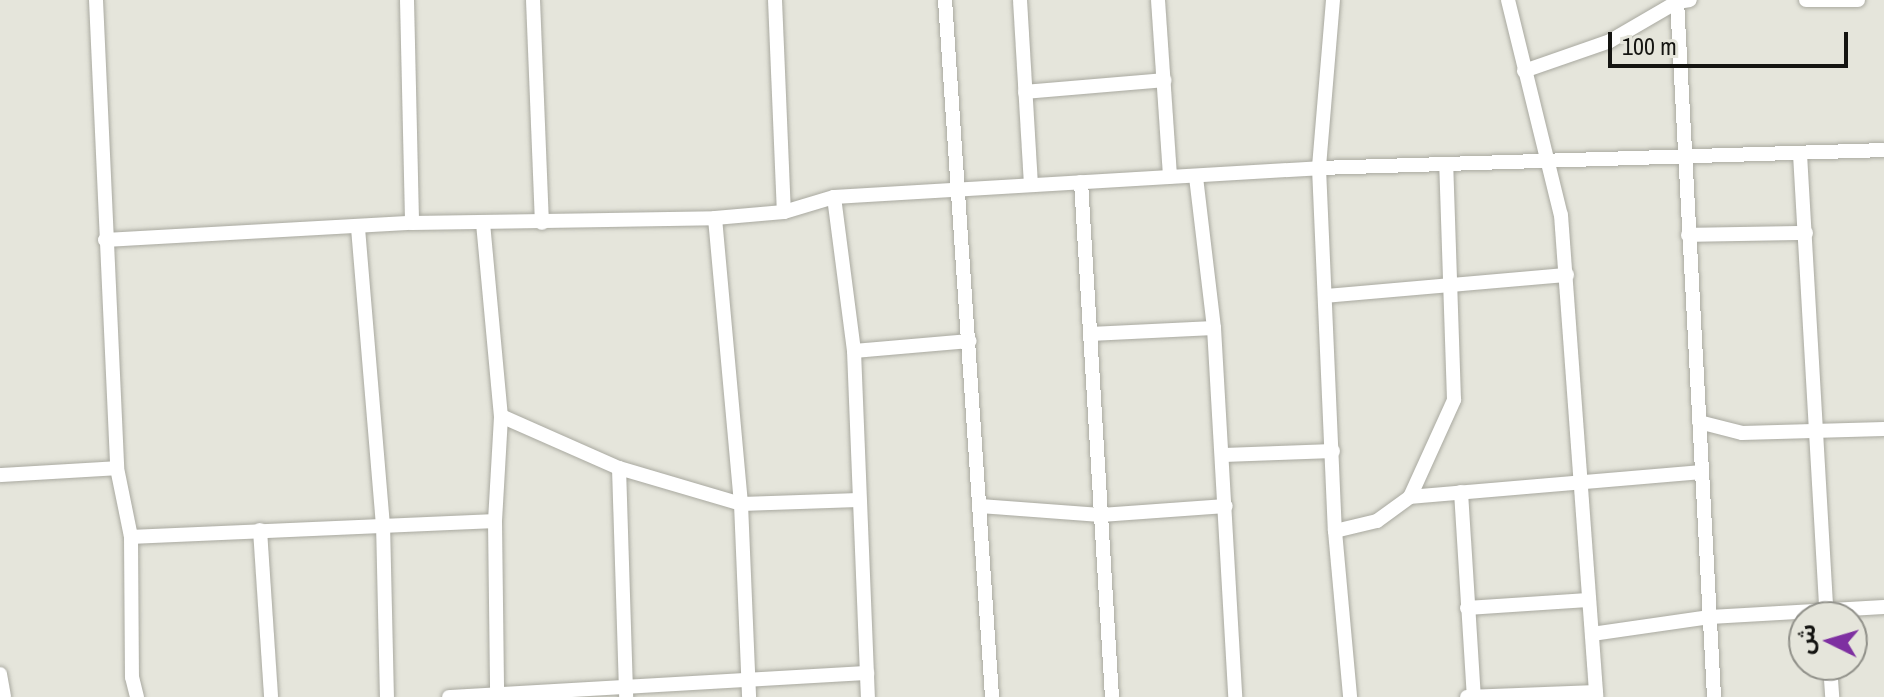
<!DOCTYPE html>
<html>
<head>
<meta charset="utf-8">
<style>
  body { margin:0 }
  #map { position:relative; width:1884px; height:697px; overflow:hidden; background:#e5e5db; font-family:"Archivo Narrow","Noto Sans Arabic",sans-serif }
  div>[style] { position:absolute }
  .roads { filter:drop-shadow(0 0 2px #a9a9a0) drop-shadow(0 0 2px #a9a9a0) }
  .minor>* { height:14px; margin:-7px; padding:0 7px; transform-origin:7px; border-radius:7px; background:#fff }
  span { translate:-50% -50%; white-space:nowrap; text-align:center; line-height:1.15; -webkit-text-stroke:8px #e5e5db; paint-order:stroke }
  .north { position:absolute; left:1788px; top:601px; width:80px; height:80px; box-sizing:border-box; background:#e5e5db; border:2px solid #91918a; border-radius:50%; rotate:275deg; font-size:22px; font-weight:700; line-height:32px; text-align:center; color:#141411 }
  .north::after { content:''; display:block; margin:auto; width:28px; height:36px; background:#7e30a1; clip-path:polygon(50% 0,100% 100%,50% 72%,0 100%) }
  .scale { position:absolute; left:1608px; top:32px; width:240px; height:36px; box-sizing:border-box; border:4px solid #141411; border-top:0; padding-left:10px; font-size:24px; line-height:28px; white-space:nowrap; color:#141411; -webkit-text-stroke:6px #e5e5db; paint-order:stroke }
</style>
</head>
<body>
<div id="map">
  <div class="roads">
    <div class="minor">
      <i style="left:96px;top:0;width:468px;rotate:87.4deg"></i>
      <i style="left:117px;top:468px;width:70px;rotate:78.5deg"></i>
      <i style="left:131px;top:537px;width:140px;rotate:89.6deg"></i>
      <i style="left:132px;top:677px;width:21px;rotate:76deg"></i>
      <i style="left:407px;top:0;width:223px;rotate:88.7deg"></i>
      <i style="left:533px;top:0;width:223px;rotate:87.7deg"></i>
      <i style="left:775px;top:0;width:212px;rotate:87.6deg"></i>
      <i style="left:945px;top:0;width:699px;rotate:86.14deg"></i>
      <i style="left:1020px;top:0;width:185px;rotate:86.6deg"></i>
      <i style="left:1158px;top:0;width:177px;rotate:86.1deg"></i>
      <i style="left:1333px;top:0;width:169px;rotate:94.8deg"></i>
      <i style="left:1319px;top:168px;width:363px;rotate:87.5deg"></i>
      <i style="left:1335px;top:531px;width:167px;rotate:84.8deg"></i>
      <i style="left:1508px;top:0;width:221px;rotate:76.2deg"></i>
      <i style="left:1561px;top:215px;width:483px;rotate:85.8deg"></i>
      <i style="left:1677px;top:0;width:698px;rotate:86.96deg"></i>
      <i style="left:1806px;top:0;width:52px"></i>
      <i style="left:1524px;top:71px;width:91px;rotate:-19.2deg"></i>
      <i style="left:1610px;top:41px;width:78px;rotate:-30.2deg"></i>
      <i style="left:1677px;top:2px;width:13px;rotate:-9deg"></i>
      <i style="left:1025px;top:92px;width:140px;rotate:-4.9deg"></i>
      <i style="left:1800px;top:154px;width:464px;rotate:86.7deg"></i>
      <i style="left:1196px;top:177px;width:152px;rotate:83.2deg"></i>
      <i style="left:1214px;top:328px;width:370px;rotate:86.7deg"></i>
      <i style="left:1081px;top:182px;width:516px;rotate:86.56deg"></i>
      <i style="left:834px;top:197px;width:155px;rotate:82.6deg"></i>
      <i style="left:854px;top:351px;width:346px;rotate:87.7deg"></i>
      <i style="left:715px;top:218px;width:287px;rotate:84.8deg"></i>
      <i style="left:741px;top:504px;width:193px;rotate:87.6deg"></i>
      <i style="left:483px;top:223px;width:194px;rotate:84.7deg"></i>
      <i style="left:358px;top:228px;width:296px;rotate:85.2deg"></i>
      <i style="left:383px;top:523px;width:174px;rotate:88.7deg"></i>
      <i style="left:1688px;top:235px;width:118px;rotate:-1deg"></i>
      <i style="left:105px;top:240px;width:307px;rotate:-3.2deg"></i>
      <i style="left:412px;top:223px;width:303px;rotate:-0.9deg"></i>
      <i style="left:715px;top:218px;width:69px;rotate:-5deg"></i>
      <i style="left:784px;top:212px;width:52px;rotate:-16.7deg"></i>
      <i style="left:834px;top:197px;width:486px;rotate:-3.4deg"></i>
      <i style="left:1319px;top:168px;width:565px;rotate:-1.82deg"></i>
      <i style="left:1325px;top:296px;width:243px;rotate:-5deg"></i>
      <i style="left:1090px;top:334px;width:124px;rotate:-2.8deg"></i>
      <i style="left:854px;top:351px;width:116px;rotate:-4.9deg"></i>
      <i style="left:1699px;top:422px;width:44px;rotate:14.3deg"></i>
      <i style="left:1742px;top:433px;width:142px;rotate:-1.6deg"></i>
      <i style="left:1224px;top:455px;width:109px;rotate:-2.1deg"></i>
      <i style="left:619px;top:468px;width:229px;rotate:88.2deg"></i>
      <i style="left:0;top:475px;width:117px;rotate:-3.4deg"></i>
      <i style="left:1461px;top:492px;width:205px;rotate:86.4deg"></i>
      <i style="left:1410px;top:497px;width:292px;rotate:-4.9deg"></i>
      <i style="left:980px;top:506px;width:121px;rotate:4.3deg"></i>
      <i style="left:1101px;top:515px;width:125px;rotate:-4.1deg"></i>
      <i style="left:495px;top:521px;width:176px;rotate:89.3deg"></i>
      <i style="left:260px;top:530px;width:167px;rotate:86.2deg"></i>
      <i style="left:1335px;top:531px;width:43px;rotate:-13.4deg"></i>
      <i style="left:1377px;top:521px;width:41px;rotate:-36deg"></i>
      <i style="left:1410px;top:497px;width:107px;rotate:-65.6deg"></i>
      <i style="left:1454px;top:400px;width:236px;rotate:-91.9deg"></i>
      <i style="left:131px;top:537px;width:364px;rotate:-2.5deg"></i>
      <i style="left:495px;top:521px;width:105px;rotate:-86.7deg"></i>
      <i style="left:501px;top:416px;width:129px;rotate:23.8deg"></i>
      <i style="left:619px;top:468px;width:127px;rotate:16.4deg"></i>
      <i style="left:741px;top:504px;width:118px;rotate:-1.9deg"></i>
      <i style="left:1467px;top:608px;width:121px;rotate:-3.8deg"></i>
      <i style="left:1592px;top:634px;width:119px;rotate:-8.2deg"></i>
      <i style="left:1710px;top:617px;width:174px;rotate:-3.3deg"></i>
      <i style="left:1830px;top:665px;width:32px;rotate:86deg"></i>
      <i style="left:0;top:674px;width:23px;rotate:80deg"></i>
      <i style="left:449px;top:697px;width:419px;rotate:-3.3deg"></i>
      <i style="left:1467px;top:697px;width:129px;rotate:-2.2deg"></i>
    </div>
  </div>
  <div class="north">ش</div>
  <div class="scale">100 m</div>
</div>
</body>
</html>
